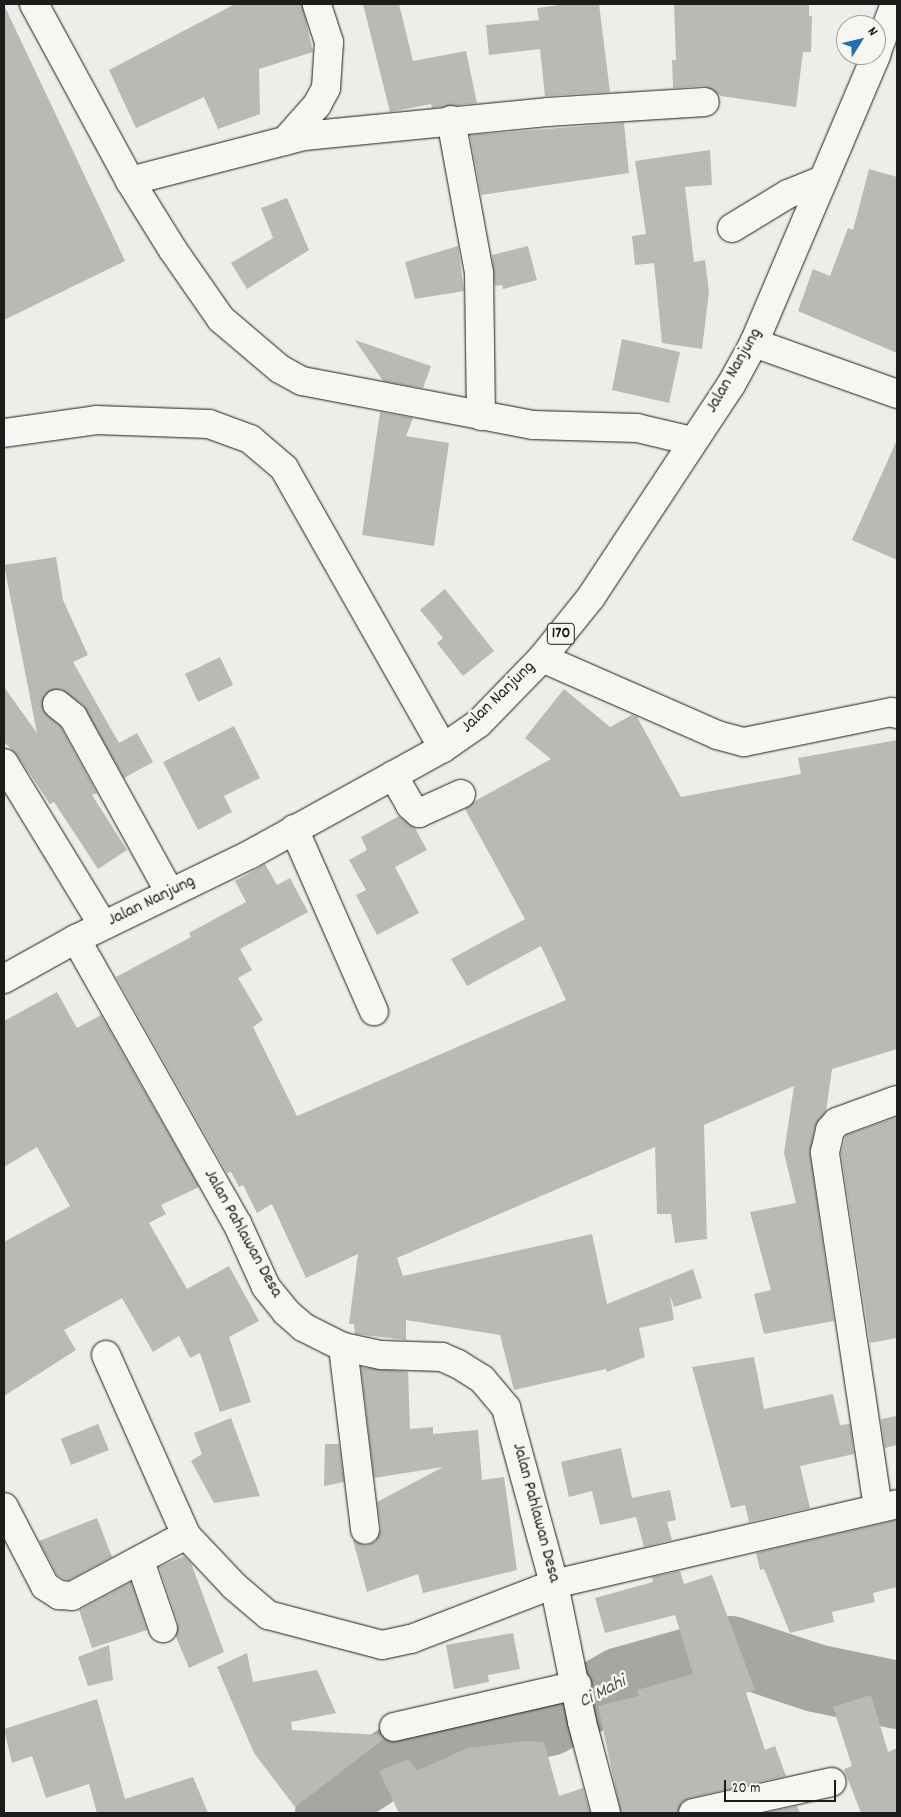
<!DOCTYPE html>
<html>
<head>
<meta charset="utf-8">
<style>
  body { margin:0 }
  #map { position:relative; width:901px; height:1817px; overflow:hidden; background:#edede9; font-family:Dekko,sans-serif }
  div>[style] { position:absolute }
  .river>* { height:68px; margin:-34px; padding:0 34px; transform-origin:34px; border-radius:34px; background:#a6a6a3 }
  .building>* { inset:0; background:#b9b9b6 }
  .roads { filter:drop-shadow(0 0 1px #1c1c1c) drop-shadow(0 0 1px #1c1c1c) }
  .minor>* { height:28px; margin:-14px; padding:0 14px; transform-origin:14px; border-radius:14px; background:#f6f6f2 }
  .major>* { height:28px; margin:-14px; padding:0 14px; transform-origin:14px; border-radius:14px; background:#f6f6f2 }
  span { translate:-50% -50%; white-space:nowrap; text-align:center; line-height:1.15; -webkit-text-stroke:5px #f6f6f2; paint-order:stroke }
  .shield-label span { padding:1px 4px; background:#f6f6f2; border:1px solid; border-radius:4px; -webkit-text-stroke-width:0 }
  .shield-label { font-size:16px; color:#1c1c1c; font-weight:700 }
  .street-label { font-size:18px; color:#1c1c1c }
  .water-label { font-size:19px; color:#535352; font-style:italic }
  .frame { position:absolute; inset:0; border:5px solid #1c1c1c; pointer-events:none }
  .north { position:absolute; left:836px; top:15px; width:50px; height:50px; box-sizing:border-box; background:#f6f6f2; border:1px solid #9f9f9c; border-radius:50%; rotate:54deg; font-size:14px; font-weight:700; line-height:20px; text-align:center; color:#1c1c1c }
  .north::after { content:''; display:block; margin:auto; width:18px; height:22px; background:#1f6fb2; clip-path:polygon(50% 0,100% 100%,50% 72%,0 100%) }
  .scale { position:absolute; left:724px; top:1780px; width:112px; height:22px; box-sizing:border-box; border:2px solid #1c1c1c; border-top:0; padding-left:6px; font-size:15px; line-height:18px; white-space:nowrap; color:#1c1c1c; -webkit-text-stroke:4px #f6f6f2; paint-order:stroke }
</style>
</head>
<body>
<div id="map">
  <div class="river">
    <i style="left:329px;top:1813px;width:25px;rotate:-53deg"></i>
    <i style="left:344px;top:1793px;width:84px;rotate:-33.3deg"></i>
    <i style="left:414px;top:1747px;width:137px;rotate:-10.5deg"></i>
    <i style="left:549px;top:1722px;width:83px;rotate:-29.7deg"></i>
    <i style="left:621px;top:1681px;width:114px;rotate:-15.7deg"></i>
    <i style="left:731px;top:1650px;width:89px;rotate:18.4deg"></i>
    <i style="left:815px;top:1678px;width:84px;rotate:11.7deg"></i>
  </div>
  <div class="building">
    <i style="clip-path:polygon(235px 4px,302px 4px,313px 52px,259px 69px,260px 114px,218px 129px,204px 97px,136px 128px,109px 70px)"></i>
    <i style="clip-path:polygon(363px 4px,399px 4px,413px 61px,466px 51px,477px 103px,432px 108px,431px 104px,390px 112px)"></i>
    <i style="clip-path:polygon(567px 4px,599px 4px,610px 92px,545px 96px,540px 49px,489px 55px,486px 25px,539px 20px,537px 8px)"></i>
    <i style="clip-path:polygon(674px 4px,809px 4px,809px 16px,812px 16px,811px 52px,803px 52px,796px 107px,721px 96px,704px 86px,673px 88px,672px 60px,676px 60px)"></i>
    <i style="clip-path:polygon(4px 5px,125px 261px,4px 320px)"></i>
    <i style="clip-path:polygon(624px 123px,629px 173px,481px 195px,470px 135px)"></i>
    <i style="clip-path:polygon(710px 150px,712px 185px,685px 187px,694px 262px,705px 260px,709px 292px,702px 349px,662px 343px,654px 263px,635px 265px,632px 236px,646px 234px,635px 161px)"></i>
    <i style="clip-path:polygon(869px 169px,897px 177px,897px 353px,798px 311px,813px 269px,830px 276px,848px 228px,853px 230px)"></i>
    <i style="clip-path:polygon(287px 198px,309px 250px,247px 289px,231px 263px,273px 238px,261px 208px)"></i>
    <i style="clip-path:polygon(458px 246px,464px 291px,415px 299px,405px 262px)"></i>
    <i style="clip-path:polygon(528px 246px,537px 280px,503px 289px,502px 285px,495px 286px,492px 255px)"></i>
    <i style="clip-path:polygon(622px 339px,680px 352px,669px 403px,612px 390px)"></i>
    <i style="clip-path:polygon(355px 340px,431px 366px,423px 388px,383px 381px)"></i>
    <i style="clip-path:polygon(380px 412px,413px 418px,406px 436px,449px 443px,434px 546px,362px 535px)"></i>
    <i style="clip-path:polygon(897px 440px,897px 560px,852px 540px)"></i>
    <i style="clip-path:polygon(56px 557px,63px 600px,88px 655px,73px 662px,119px 743px,137px 733px,153px 762px,124px 778px,83px 705px,60px 689px,45px 695px,43px 710px,61px 727px,97px 793px,92px 795px,127px 850px,98px 869px,54px 802px,50px 804px,17px 755px,4px 742px,4px 687px,37px 733px,4px 565px)"></i>
    <i style="clip-path:polygon(445px 589px,494px 651px,463px 676px,437px 643px,443px 638px,420px 610px)"></i>
    <i style="clip-path:polygon(220px 657px,233px 685px,198px 702px,185px 674px)"></i>
    <i style="clip-path:polygon(564px 689px,610px 727px,632px 715px,637px 717px,681px 797px,801px 774px,798px 758px,897px 740px,897px 1049px,832px 1069px,826px 1111px,815px 1127px,810px 1154px,834px 1321px,764px 1334px,754px 1294px,771px 1290px,750px 1212px,796px 1203px,784px 1153px,794px 1086px,704px 1125px,707px 1239px,675px 1243px,671px 1214px,657px 1214px,655px 1147px,397px 1258px,403px 1276px,592px 1234px,607px 1304px,693px 1269px,702px 1298px,674px 1307px,670px 1295px,674px 1320px,639px 1328px,645px 1357px,607px 1372px,606px 1369px,514px 1390px,500px 1335px,406px 1320px,406px 1340px,355px 1334px,354px 1324px,349px 1324px,358px 1254px,306px 1278px,272px 1204px,257px 1213px,243px 1185px,239px 1187px,231px 1172px,227px 1173px,116px 977px,191px 937px,189px 933px,246px 902px,235px 881px,255px 870px,265px 864px,277px 885px,290px 878px,308px 912px,240px 949px,252px 970px,238px 978px,263px 1020px,253px 1027px,297px 1116px,566px 1000px,541px 946px,467px 986px,451px 959px,525px 919px,465px 809px,475px 801px,551px 759px,525px 738px)"></i>
    <i style="clip-path:polygon(234px 726px,260px 778px,224px 796px,232px 812px,198px 830px,163px 762px)"></i>
    <i style="clip-path:polygon(399px 816px,415px 828px,427px 850px,395px 867px,419px 913px,377px 935px,356px 895px,366px 890px,349px 860px,367px 850px,361px 837px)"></i>
    <i style="clip-path:polygon(57px 992px,77px 1028px,101px 1015px,199px 1187px,161px 1205px,166px 1214px,149px 1223px,187px 1289px,229px 1266px,259px 1321px,229px 1337px,251px 1402px,220px 1412px,200px 1353px,190px 1358px,179px 1336px,153px 1352px,122px 1298px,64px 1330px,76px 1350px,4px 1396px,4px 1242px,70px 1206px,37px 1147px,4px 1167px,4px 1021px)"></i>
    <i style="clip-path:polygon(897px 1117px,897px 1338px,870px 1343px,841px 1153px,846px 1135px)"></i>
    <i style="clip-path:polygon(754px 1357px,764px 1409px,833px 1394px,840px 1425px,850px 1424px,854px 1454px,800px 1466px,810px 1508px,749px 1522px,745px 1505px,731px 1508px,692px 1367px)"></i>
    <i style="clip-path:polygon(361px 1367px,408px 1372px,410px 1429px,433px 1427px,433px 1434px,478px 1430px,482px 1480px,504px 1477px,517px 1570px,423px 1593px,418px 1574px,367px 1592px,353px 1540px,366px 1546px,375px 1542px,381px 1529px,377px 1502px,443px 1467px,374px 1478px)"></i>
    <i style="clip-path:polygon(897px 1416px,897px 1445px,885px 1448px,881px 1419px)"></i>
    <i style="clip-path:polygon(231px 1418px,260px 1496px,214px 1503px,191px 1461px,202px 1454px,194px 1433px)"></i>
    <i style="clip-path:polygon(98px 1424px,109px 1450px,71px 1465px,61px 1439px)"></i>
    <i style="clip-path:polygon(325px 1444px,339px 1444px,344px 1482px,324px 1486px)"></i>
    <i style="clip-path:polygon(621px 1448px,632px 1498px,670px 1490px,676px 1520px,667px 1522px,672px 1540px,644px 1547px,636px 1517px,600px 1525px,592px 1491px,569px 1497px,561px 1462px)"></i>
    <i style="clip-path:polygon(97px 1518px,112px 1557px,69px 1580px,64px 1579px,57px 1575px,39px 1541px)"></i>
    <i style="clip-path:polygon(897px 1520px,897px 1587px,873px 1593px,875px 1602px,832px 1612px,834px 1622px,790px 1633px,764px 1569px,760px 1570px,756px 1553px)"></i>
    <i style="clip-path:polygon(184px 1556px,191px 1563px,224px 1652px,189px 1668px,176px 1637px,178px 1623px,159px 1567px)"></i>
    <i style="clip-path:polygon(680px 1571px,684px 1584px,712px 1575px,755px 1690px,746px 1693px,765px 1750px,775px 1746px,786px 1776px,690px 1798px,682px 1802px,678px 1813px,621px 1813px,598px 1706px,639px 1696px,637px 1690px,693px 1674px,675px 1615px,605px 1633px,595px 1598px,653px 1582px,652px 1577px)"></i>
    <i style="clip-path:polygon(131px 1582px,147px 1630px,92px 1648px,79px 1610px)"></i>
    <i style="clip-path:polygon(513px 1633px,520px 1669px,488px 1675px,489px 1682px,454px 1689px,446px 1645px)"></i>
    <i style="clip-path:polygon(109px 1645px,113px 1680px,88px 1686px,78px 1657px)"></i>
    <i style="clip-path:polygon(247px 1653px,253px 1682px,317px 1670px,336px 1713px,291px 1722px,292px 1730px,381px 1735px,384px 1739px,295px 1807px,254px 1753px,217px 1667px)"></i>
    <i style="clip-path:polygon(871px 1695px,888px 1752px,897px 1748px,897px 1813px,861px 1813px,844px 1769px,852px 1766px,833px 1707px)"></i>
    <i style="clip-path:polygon(97px 1699px,125px 1799px,193px 1777px,208px 1813px,97px 1813px,89px 1784px,46px 1798px,32px 1756px,12px 1763px,4px 1729px)"></i>
    <i style="clip-path:polygon(525px 1741px,544px 1742px,559px 1796px,583px 1788px,590px 1813px,399px 1813px,379px 1771px,409px 1759px,417px 1771px,467px 1748px)"></i>
    <i style="clip-path:polygon(797px 1806px,800px 1813px,764px 1813px)"></i>
  </div>
  <div class="roads">
    <div class="minor">
      <i style="left:34px;top:4px;width:201px;rotate:61.5deg"></i>
      <i style="left:130px;top:181px;width:81px;rotate:58.1deg"></i>
      <i style="left:173px;top:250px;width:84px;rotate:55.2deg"></i>
      <i style="left:221px;top:319px;width:77px;rotate:40.3deg"></i>
      <i style="left:280px;top:369px;width:25px;rotate:29deg"></i>
      <i style="left:302px;top:381px;width:235px;rotate:10.8deg"></i>
      <i style="left:533px;top:425px;width:104px;rotate:1.7deg"></i>
      <i style="left:637px;top:428px;width:57px;rotate:13.3deg"></i>
      <i style="left:451px;top:120px;width:156px;rotate:79.6deg"></i>
      <i style="left:479px;top:273px;width:143px;rotate:89.2deg"></i>
      <i style="left:285px;top:141px;width:48px;rotate:-48.4deg"></i>
      <i style="left:317px;top:105px;width:19px;rotate:-62deg"></i>
      <i style="left:326px;top:88px;width:46px;rotate:-86.3deg"></i>
      <i style="left:329px;top:42px;width:40px;rotate:-108deg"></i>
      <i style="left:130px;top:181px;width:180px;rotate:-14.5deg"></i>
      <i style="left:304px;top:136px;width:244px;rotate:-5.6deg"></i>
      <i style="left:547px;top:112px;width:158px;rotate:-3.6deg"></i>
      <i style="left:732px;top:228px;width:66px;rotate:-31.3deg"></i>
      <i style="left:788px;top:194px;width:38px;rotate:-22deg"></i>
      <i style="left:754px;top:343px;width:152px;rotate:19.6deg"></i>
      <i style="left:4px;top:433px;width:93px;rotate:-8deg"></i>
      <i style="left:96px;top:420px;width:113px;rotate:2deg"></i>
      <i style="left:209px;top:424px;width:44px;rotate:20.1deg"></i>
      <i style="left:250px;top:439px;width:45px;rotate:40.5deg"></i>
      <i style="left:284px;top:468px;width:322px;rotate:60.4deg"></i>
      <i style="left:542px;top:658px;width:191px;rotate:23.7deg"></i>
      <i style="left:717px;top:735px;width:28px;rotate:15deg"></i>
      <i style="left:744px;top:742px;width:150px;rotate:-11.5deg"></i>
      <i style="left:891px;top:712px;width:6px;rotate:18deg"></i>
      <i style="left:57px;top:704px;width:21px;rotate:39deg"></i>
      <i style="left:73px;top:717px;width:201px;rotate:61.1deg"></i>
      <i style="left:4px;top:763px;width:190px;rotate:58.6deg"></i>
      <i style="left:393px;top:775px;width:34px;rotate:60deg"></i>
      <i style="left:410px;top:805px;width:12px;rotate:42deg"></i>
      <i style="left:419px;top:813px;width:46px;rotate:-24.3deg"></i>
      <i style="left:294px;top:829px;width:199px;rotate:66.3deg"></i>
      <i style="left:343px;top:1347px;width:184px;rotate:83.1deg"></i>
      <i style="left:106px;top:1355px;width:197px;rotate:66deg"></i>
      <i style="left:186px;top:1535px;width:70px;rotate:46.7deg"></i>
      <i style="left:234px;top:1586px;width:45px;rotate:40.5deg"></i>
      <i style="left:268px;top:1615px;width:118px;rotate:14.7deg"></i>
      <i style="left:382px;top:1645px;width:30px;rotate:-12deg"></i>
      <i style="left:411px;top:1639px;width:153px;rotate:-21deg"></i>
      <i style="left:554px;top:1584px;width:352px;rotate:-13.1deg"></i>
      <i style="left:4px;top:1507px;width:89px;rotate:62.6deg"></i>
      <i style="left:45px;top:1586px;width:17px;rotate:33deg"></i>
      <i style="left:59px;top:1595px;width:13px;rotate:4deg"></i>
      <i style="left:72px;top:1596px;width:129px;rotate:-28.2deg"></i>
      <i style="left:878px;top:1508px;width:360px;rotate:-98.5deg"></i>
      <i style="left:825px;top:1152px;width:23px;rotate:-77deg"></i>
      <i style="left:830px;top:1130px;width:11px;rotate:-49deg"></i>
      <i style="left:837px;top:1122px;width:64px;rotate:-20.1deg"></i>
      <i style="left:140px;top:1561px;width:71px;rotate:71.1deg"></i>
      <i style="left:394px;top:1727px;width:188px;rotate:-12.9deg"></i>
      <i style="left:693px;top:1813px;width:142px;rotate:-12.6deg"></i>
    </div>
    <div class="major">
      <i style="left:876px;top:54px;width:53px;rotate:-69.2deg"></i>
      <i style="left:76px;top:939px;width:326px;rotate:60.5deg"></i>
      <i style="left:237px;top:1223px;width:70px;rotate:65.6deg"></i>
      <i style="left:266px;top:1287px;width:32px;rotate:51deg"></i>
      <i style="left:286px;top:1312px;width:23px;rotate:41deg"></i>
      <i style="left:303px;top:1327px;width:45px;rotate:26.6deg"></i>
      <i style="left:343px;top:1347px;width:39px;rotate:12deg"></i>
      <i style="left:381px;top:1355px;width:61px;rotate:1.9deg"></i>
      <i style="left:442px;top:1357px;width:17px;rotate:24deg"></i>
      <i style="left:458px;top:1364px;width:28px;rotate:32deg"></i>
      <i style="left:482px;top:1379px;width:38px;rotate:50deg"></i>
      <i style="left:506px;top:1408px;width:182px;rotate:74.7deg"></i>
      <i style="left:554px;top:1584px;width:141px;rotate:78.5deg"></i>
      <i style="left:582px;top:1722px;width:94px;rotate:75.2deg"></i>
      <i style="left:4px;top:979px;width:82px;rotate:-29.1deg"></i>
      <i style="left:76px;top:939px;width:192px;rotate:-25.9deg"></i>
      <i style="left:249px;top:855px;width:222px;rotate:-28.9deg"></i>
      <i style="left:443px;top:748px;width:44px;rotate:-34.8deg"></i>
      <i style="left:479px;top:723px;width:91px;rotate:-45.9deg"></i>
      <i style="left:542px;top:658px;width:78px;rotate:-51.2deg"></i>
      <i style="left:591px;top:597px;width:254px;rotate:-56.6deg"></i>
      <i style="left:731px;top:385px;width:48px;rotate:-61.3deg"></i>
      <i style="left:754px;top:343px;width:313px;rotate:-67deg"></i>
    </div>
  </div>
  <div class="shield-label">
    <span style="left:561px;top:634px">170</span>
  </div>
  <div class="street-label">
    <span style="left:735px;top:371px;rotate:-60deg">Jalan Nanjung</span>
    <span style="left:499px;top:698px;rotate:-44deg">Jalan Nanjung</span>
    <span style="left:152px;top:902px;rotate:-26deg">Jalan Nanjung</span>
    <span style="left:242px;top:1234px;rotate:61deg">Jalan Pahlawan Desa</span>
    <span style="left:535px;top:1513px;rotate:75deg">Jalan Pahlawan Desa</span>
  </div>
  <div class="water-label">
    <span style="left:603px;top:1693px;rotate:-27deg">Ci Mahi</span>
  </div>
  <div class="frame"></div>
  <div class="north">N</div>
  <div class="scale">20 m</div>
</div>
</body>
</html>
